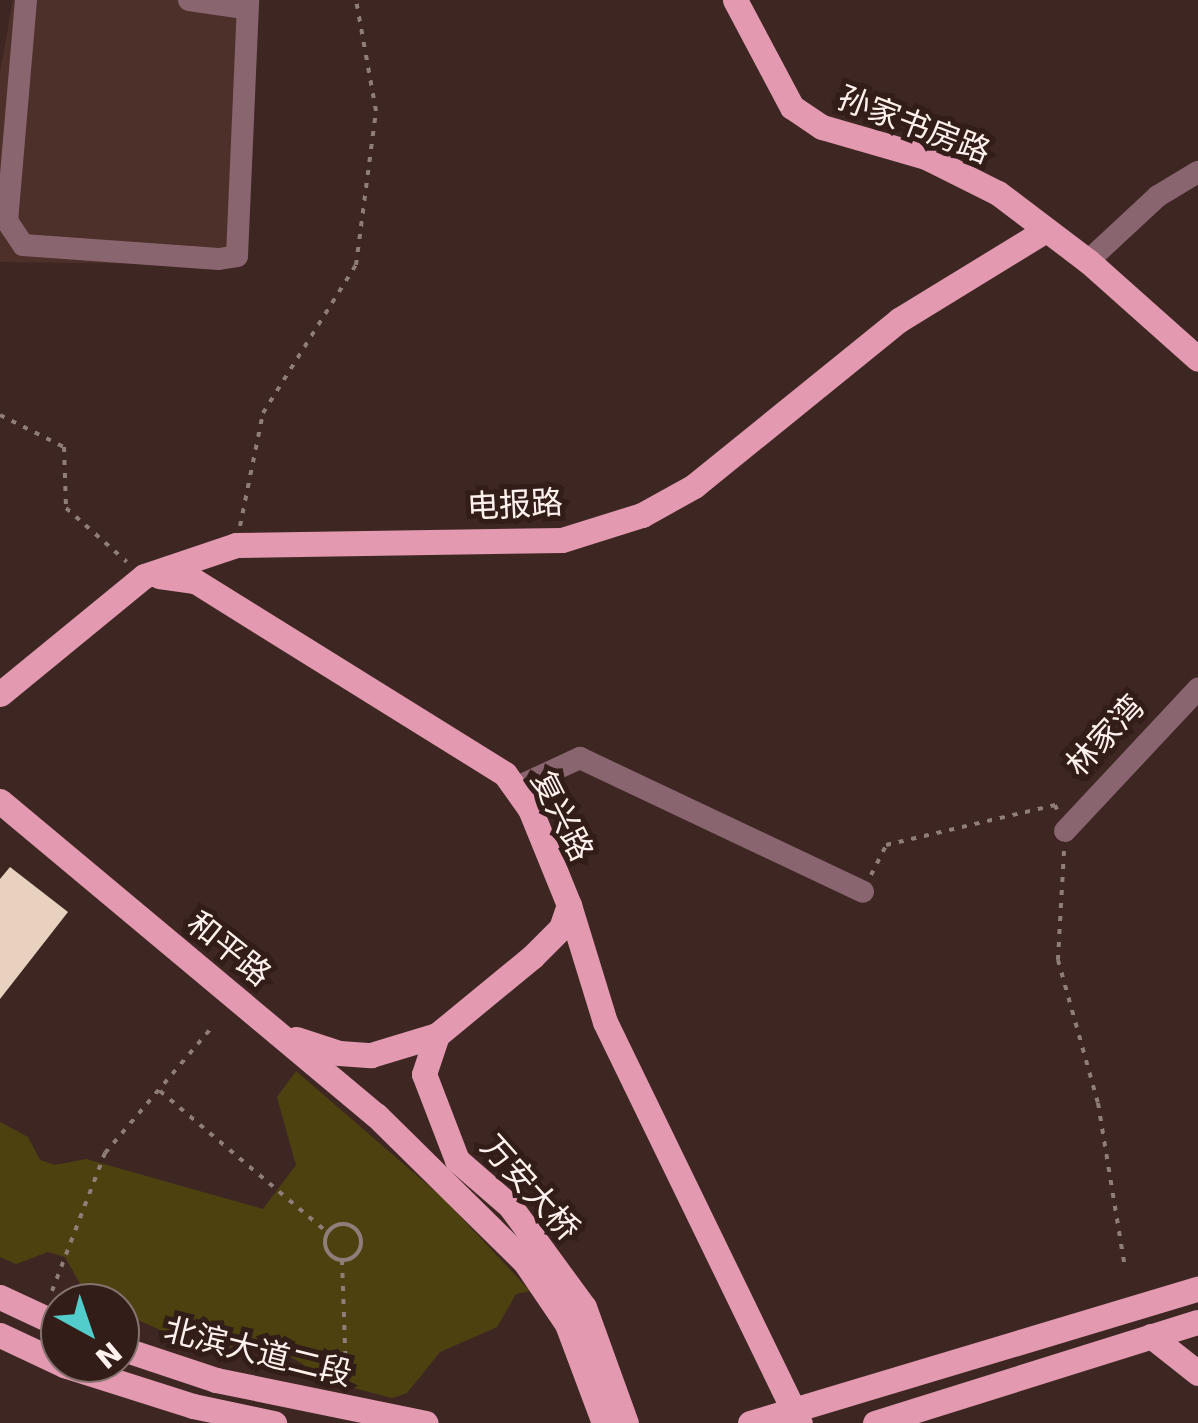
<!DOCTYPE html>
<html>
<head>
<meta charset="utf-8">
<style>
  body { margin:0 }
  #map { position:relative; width:1198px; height:1423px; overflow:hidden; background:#3e2723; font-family:"DejaVu Sans","Noto Sans SC",sans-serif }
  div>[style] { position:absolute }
  .built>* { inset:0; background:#4d302a }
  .green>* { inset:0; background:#4d420f }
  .building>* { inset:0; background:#e8d2bf }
  .path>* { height:4px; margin-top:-2px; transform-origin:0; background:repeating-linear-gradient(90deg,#8f7d79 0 5px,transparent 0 13px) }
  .path>.ring { margin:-2px; padding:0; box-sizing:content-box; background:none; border:4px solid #8f7d79; border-radius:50% }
  .minor>* { height:22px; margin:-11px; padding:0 11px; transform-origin:11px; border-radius:11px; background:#896570 }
  .major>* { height:25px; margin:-12.5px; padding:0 12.5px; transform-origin:12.5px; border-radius:12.5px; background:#e39ab1 }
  span { translate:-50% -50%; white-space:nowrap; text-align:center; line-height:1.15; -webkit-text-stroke:10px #331d19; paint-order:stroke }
  .street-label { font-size:32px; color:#fef1ee }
  .north { position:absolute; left:40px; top:1283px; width:100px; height:100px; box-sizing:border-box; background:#331d19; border:2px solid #84726e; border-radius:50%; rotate:140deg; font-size:28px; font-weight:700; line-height:40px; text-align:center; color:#fef1ee }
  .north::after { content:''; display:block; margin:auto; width:35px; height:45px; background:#53cdcb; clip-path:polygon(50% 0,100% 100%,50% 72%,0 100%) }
</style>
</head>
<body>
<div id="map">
  <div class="built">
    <i style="clip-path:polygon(13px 0,258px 0,245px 265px,0 262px,0 73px)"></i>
  </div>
  <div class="green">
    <i style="clip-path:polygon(296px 1071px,444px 1199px,530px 1291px,516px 1294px,497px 1327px,440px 1352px,407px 1393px,392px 1398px,308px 1376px,303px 1364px,269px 1344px,238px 1354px,194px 1345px,120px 1312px,120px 1303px,88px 1298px,65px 1257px,48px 1252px,16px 1264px,0 1257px,0 1122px,28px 1137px,40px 1160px,55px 1165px,86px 1159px,263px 1209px,296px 1165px,277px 1097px)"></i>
  </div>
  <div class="building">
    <i style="clip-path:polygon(10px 867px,68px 912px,0 999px,0 879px)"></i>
  </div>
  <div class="path">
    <i style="left:0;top:415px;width:72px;rotate:26.6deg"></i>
    <i style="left:64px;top:447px;width:61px;rotate:88.1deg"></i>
    <i style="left:66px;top:508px;width:81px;rotate:41.5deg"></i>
    <i style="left:240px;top:526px;width:115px;rotate:-78.5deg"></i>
    <i style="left:263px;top:413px;width:175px;rotate:-57.9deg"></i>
    <i style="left:356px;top:265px;width:155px;rotate:-82.6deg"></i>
    <i style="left:376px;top:111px;width:113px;rotate:-100.2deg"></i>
    <i style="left:1064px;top:851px;width:109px;rotate:93.2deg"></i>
    <i style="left:1058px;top:960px;width:148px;rotate:74.4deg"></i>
    <i style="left:1098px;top:1103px;width:167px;rotate:80.7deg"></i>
    <i style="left:871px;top:875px;width:34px;rotate:-63deg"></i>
    <i style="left:886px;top:845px;width:174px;rotate:-13.3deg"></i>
    <i style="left:1055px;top:805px;width:8px;rotate:67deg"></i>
    <i style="left:160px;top:1091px;width:220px;rotate:40.2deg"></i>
    <i class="ring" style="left:325px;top:1224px;width:32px;height:32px"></i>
    <i style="left:342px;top:1260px;width:115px;rotate:88deg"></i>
    <i style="left:52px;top:1291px;width:148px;rotate:-69deg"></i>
    <i style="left:105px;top:1153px;width:167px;rotate:-49.6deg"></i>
  </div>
  <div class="minor">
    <i style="left:26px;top:0;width:222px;rotate:94.9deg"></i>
    <i style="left:7px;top:221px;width:29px;rotate:56deg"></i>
    <i style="left:23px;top:245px;width:196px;rotate:4.1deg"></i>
    <i style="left:219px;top:259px;width:18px;rotate:-9deg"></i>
    <i style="left:237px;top:256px;width:256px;rotate:-87.5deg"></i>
    <i style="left:189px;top:0;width:56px;rotate:8.3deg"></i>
    <i style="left:1088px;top:261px;width:96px;rotate:-42.9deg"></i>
    <i style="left:1158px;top:196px;width:47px;rotate:-31deg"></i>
    <i style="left:515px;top:788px;width:72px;rotate:-24.8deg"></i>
    <i style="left:580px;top:758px;width:313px;rotate:25.3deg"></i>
    <i style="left:1065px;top:831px;width:195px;rotate:-46.9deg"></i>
  </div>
  <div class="major">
    <i style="left:735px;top:0;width:121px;rotate:62deg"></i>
    <i style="left:792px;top:107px;width:36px;rotate:34deg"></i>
    <i style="left:822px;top:127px;width:108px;rotate:16.1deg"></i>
    <i style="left:926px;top:157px;width:80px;rotate:26.6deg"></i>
    <i style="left:998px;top:193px;width:113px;rotate:37.1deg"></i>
    <i style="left:1088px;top:261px;width:147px;rotate:41.7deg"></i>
    <i style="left:159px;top:576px;width:36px;rotate:8deg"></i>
    <i style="left:195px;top:581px;width:365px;rotate:31.9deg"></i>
    <i style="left:505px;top:774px;width:43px;rotate:54.5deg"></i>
    <i style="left:530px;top:809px;width:104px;rotate:67.9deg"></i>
    <i style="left:569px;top:905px;width:122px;rotate:72.9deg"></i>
    <i style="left:605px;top:1022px;width:446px;rotate:64.1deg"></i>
    <i style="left:0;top:694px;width:186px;rotate:-39.3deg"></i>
    <i style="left:144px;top:576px;width:97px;rotate:-18.6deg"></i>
    <i style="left:236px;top:545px;width:326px;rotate:-0.9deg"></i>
    <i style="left:562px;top:540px;width:84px;rotate:-17.4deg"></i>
    <i style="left:642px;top:515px;width:60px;rotate:-29.1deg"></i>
    <i style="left:694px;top:486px;width:264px;rotate:-39deg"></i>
    <i style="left:899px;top:320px;width:172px;rotate:-31.5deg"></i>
    <i style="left:0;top:801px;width:490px;rotate:39.9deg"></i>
    <i style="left:376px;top:1115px;width:209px;rotate:44.6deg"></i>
    <i style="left:525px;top:1262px;width:75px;rotate:55.9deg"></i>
    <i style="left:567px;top:1324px;width:106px;rotate:69.5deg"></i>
    <i style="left:437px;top:1035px;width:41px;rotate:108.4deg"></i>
    <i style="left:424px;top:1074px;width:92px;rotate:69deg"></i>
    <i style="left:457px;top:1160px;width:70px;rotate:41deg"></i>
    <i style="left:510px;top:1206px;width:125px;rotate:53.8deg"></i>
    <i style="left:584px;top:1307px;width:123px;rotate:70.1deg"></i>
    <i style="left:296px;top:1039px;width:45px;rotate:18deg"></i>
    <i style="left:339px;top:1053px;width:32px;rotate:4deg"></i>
    <i style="left:371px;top:1055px;width:69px;rotate:-16.9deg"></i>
    <i style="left:437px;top:1035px;width:123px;rotate:-39.4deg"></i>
    <i style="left:532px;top:957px;width:41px;rotate:-45deg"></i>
    <i style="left:561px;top:928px;width:24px;rotate:-71deg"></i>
    <i style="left:0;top:1297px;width:66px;rotate:25deg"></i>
    <i style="left:0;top:1335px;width:71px;rotate:25.1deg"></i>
    <i style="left:64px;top:1365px;width:135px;rotate:17.6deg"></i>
    <i style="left:193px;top:1406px;width:83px;rotate:11.9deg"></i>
    <i style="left:1151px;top:1336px;width:60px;rotate:38.2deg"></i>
    <i style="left:120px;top:1348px;width:101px;rotate:18.4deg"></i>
    <i style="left:216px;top:1380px;width:214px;rotate:11.6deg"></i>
    <i style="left:750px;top:1423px;width:468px;rotate:-16.7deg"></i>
    <i style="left:875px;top:1423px;width:338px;rotate:-17.4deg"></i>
  </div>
  <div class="street-label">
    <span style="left:914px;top:125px;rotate:21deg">孙家书房路</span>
    <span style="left:515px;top:505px;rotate:-3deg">电报路</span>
    <span style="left:1105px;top:736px;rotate:-47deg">林家湾</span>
    <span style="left:562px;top:816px;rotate:63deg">复兴路</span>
    <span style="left:229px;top:949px;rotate:39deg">和平路</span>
    <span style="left:530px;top:1188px;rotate:48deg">万安大桥</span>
    <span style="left:258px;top:1352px;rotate:14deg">北滨大道二段</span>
  </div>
  <div class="north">N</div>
</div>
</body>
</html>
